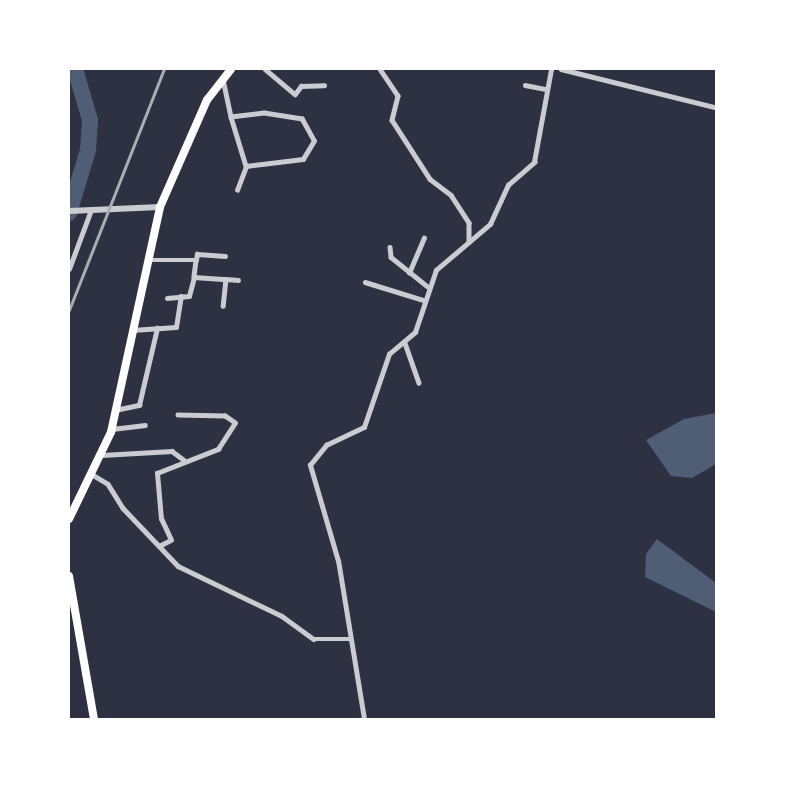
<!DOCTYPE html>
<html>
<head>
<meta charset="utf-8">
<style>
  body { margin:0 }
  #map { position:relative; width:785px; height:788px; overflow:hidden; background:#2d3142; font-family:"DM Sans",sans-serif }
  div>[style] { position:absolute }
  .water>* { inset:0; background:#4f5d75 }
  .river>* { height:16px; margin:-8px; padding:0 8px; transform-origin:8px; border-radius:8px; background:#4f5d75 }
  .minor>* { height:4.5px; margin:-2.25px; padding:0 2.25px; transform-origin:2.25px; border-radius:2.25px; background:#caccd0 }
  .tertiary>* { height:6px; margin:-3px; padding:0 3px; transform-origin:3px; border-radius:3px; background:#caccd0 }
  .primary>* { height:8px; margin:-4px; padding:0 4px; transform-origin:4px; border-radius:4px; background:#fff }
  .rail>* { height:3px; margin:-1.5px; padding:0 1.5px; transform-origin:1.5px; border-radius:1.5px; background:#abadb3 }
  span { translate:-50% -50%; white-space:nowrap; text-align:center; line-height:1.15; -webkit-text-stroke:6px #fff; paint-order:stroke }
  .frame { position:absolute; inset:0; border:70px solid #fff; pointer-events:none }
</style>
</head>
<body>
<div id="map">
  <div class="water">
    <i style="clip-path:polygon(716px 413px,716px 464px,692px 478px,671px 476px,646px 440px,684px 419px)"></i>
    <i style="clip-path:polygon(657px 539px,716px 583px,716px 612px,645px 577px,646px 554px)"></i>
  </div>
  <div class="river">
    <i style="left:69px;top:213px;width:66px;rotate:-73.2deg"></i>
    <i style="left:88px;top:150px;width:30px;rotate:-86deg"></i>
    <i style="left:90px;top:120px;width:53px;rotate:-106.4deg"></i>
  </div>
  <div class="minor">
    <i style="left:265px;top:69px;width:39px;rotate:40deg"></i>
    <i style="left:295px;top:94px;width:10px;rotate:-53deg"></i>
    <i style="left:301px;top:86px;width:23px;rotate:-2deg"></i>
    <i style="left:380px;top:69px;width:32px;rotate:56deg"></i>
    <i style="left:398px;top:96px;width:25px;rotate:104deg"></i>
    <i style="left:392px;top:120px;width:70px;rotate:57.2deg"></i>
    <i style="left:430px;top:179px;width:26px;rotate:37deg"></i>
    <i style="left:451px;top:195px;width:33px;rotate:57deg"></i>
    <i style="left:469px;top:223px;width:19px;rotate:90deg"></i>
    <i style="left:561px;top:69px;width:158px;rotate:13.9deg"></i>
    <i style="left:223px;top:79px;width:39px;rotate:78deg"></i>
    <i style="left:231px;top:117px;width:51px;rotate:73deg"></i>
    <i style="left:246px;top:166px;width:57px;rotate:-7deg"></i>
    <i style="left:303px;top:159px;width:21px;rotate:-59deg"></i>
    <i style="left:314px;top:141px;width:25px;rotate:-119deg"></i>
    <i style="left:302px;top:119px;width:38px;rotate:-171deg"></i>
    <i style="left:264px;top:113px;width:33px;rotate:173deg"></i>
    <i style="left:525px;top:85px;width:21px;rotate:11deg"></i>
    <i style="left:237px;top:190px;width:26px;rotate:-69deg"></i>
    <i style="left:390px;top:247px;width:10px;rotate:84deg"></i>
    <i style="left:391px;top:257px;width:46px;rotate:38.9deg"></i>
    <i style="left:147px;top:260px;width:49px"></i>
    <i style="left:196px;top:260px;width:17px;rotate:97deg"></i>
    <i style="left:194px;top:277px;width:32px;rotate:4deg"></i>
    <i style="left:226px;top:279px;width:27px;rotate:96deg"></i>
    <i style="left:196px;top:260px;width:6px;rotate:-81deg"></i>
    <i style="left:197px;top:254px;width:28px;rotate:4deg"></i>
    <i style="left:69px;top:269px;width:63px;rotate:-69.6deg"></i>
    <i style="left:409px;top:273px;width:38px;rotate:-67deg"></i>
    <i style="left:226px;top:279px;width:12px;rotate:5deg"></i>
    <i style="left:365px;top:282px;width:61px;rotate:17.2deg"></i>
    <i style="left:167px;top:298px;width:22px;rotate:-5deg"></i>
    <i style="left:189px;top:296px;width:20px;rotate:-75deg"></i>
    <i style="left:132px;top:330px;width:44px;rotate:-3.9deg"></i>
    <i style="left:176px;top:327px;width:31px;rotate:-81deg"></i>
    <i style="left:405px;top:343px;width:42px;rotate:70.7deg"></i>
    <i style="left:115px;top:410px;width:25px;rotate:-12deg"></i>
    <i style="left:139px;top:405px;width:79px;rotate:-76.8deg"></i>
    <i style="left:112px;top:429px;width:33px;rotate:-7deg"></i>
    <i style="left:102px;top:455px;width:70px;rotate:-3.3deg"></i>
    <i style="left:172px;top:451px;width:15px;rotate:37deg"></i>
    <i style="left:93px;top:475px;width:17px;rotate:31deg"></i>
    <i style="left:108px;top:484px;width:28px;rotate:58deg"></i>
    <i style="left:123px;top:508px;width:80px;rotate:46.5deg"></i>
    <i style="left:178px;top:566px;width:115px;rotate:25.7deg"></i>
    <i style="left:282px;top:616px;width:39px;rotate:36deg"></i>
    <i style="left:314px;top:639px;width:35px"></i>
    <i style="left:159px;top:546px;width:13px;rotate:-27deg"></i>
    <i style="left:171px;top:540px;width:23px;rotate:-115deg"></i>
    <i style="left:161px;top:519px;width:46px;rotate:-95deg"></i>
    <i style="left:157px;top:473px;width:66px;rotate:-21.5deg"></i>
    <i style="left:218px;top:449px;width:31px;rotate:-57deg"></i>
    <i style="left:235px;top:423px;width:12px;rotate:-145deg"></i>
    <i style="left:225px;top:416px;width:47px;rotate:-178.8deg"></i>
    <i style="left:364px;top:719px;width:160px;rotate:-99.3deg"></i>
    <i style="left:338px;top:561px;width:100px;rotate:-106.3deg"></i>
    <i style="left:310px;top:465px;width:26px;rotate:-51deg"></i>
    <i style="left:326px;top:445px;width:42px;rotate:-25.3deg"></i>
    <i style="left:364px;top:427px;width:77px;rotate:-71.1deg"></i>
    <i style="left:389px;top:354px;width:34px;rotate:-40deg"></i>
    <i style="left:415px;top:332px;width:65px;rotate:-71.3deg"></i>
    <i style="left:436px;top:270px;width:71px;rotate:-40.4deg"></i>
    <i style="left:490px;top:224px;width:43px;rotate:-65.2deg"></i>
    <i style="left:508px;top:185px;width:35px;rotate:-41deg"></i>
    <i style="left:534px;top:162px;width:95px;rotate:-79.6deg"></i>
  </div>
  <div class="tertiary">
    <i style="left:69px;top:211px;width:91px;rotate:-2.5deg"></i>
  </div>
  <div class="primary">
    <i style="left:69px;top:519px;width:97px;rotate:-64.2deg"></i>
    <i style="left:111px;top:432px;width:230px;rotate:-77.7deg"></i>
    <i style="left:160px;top:207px;width:117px;rotate:-66.3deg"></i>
    <i style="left:207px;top:100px;width:39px;rotate:-52deg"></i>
    <i style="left:69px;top:576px;width:145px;rotate:80.1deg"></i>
  </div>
  <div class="rail">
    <i style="left:69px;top:310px;width:259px;rotate:-68.5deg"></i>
  </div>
  <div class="frame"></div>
</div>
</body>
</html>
